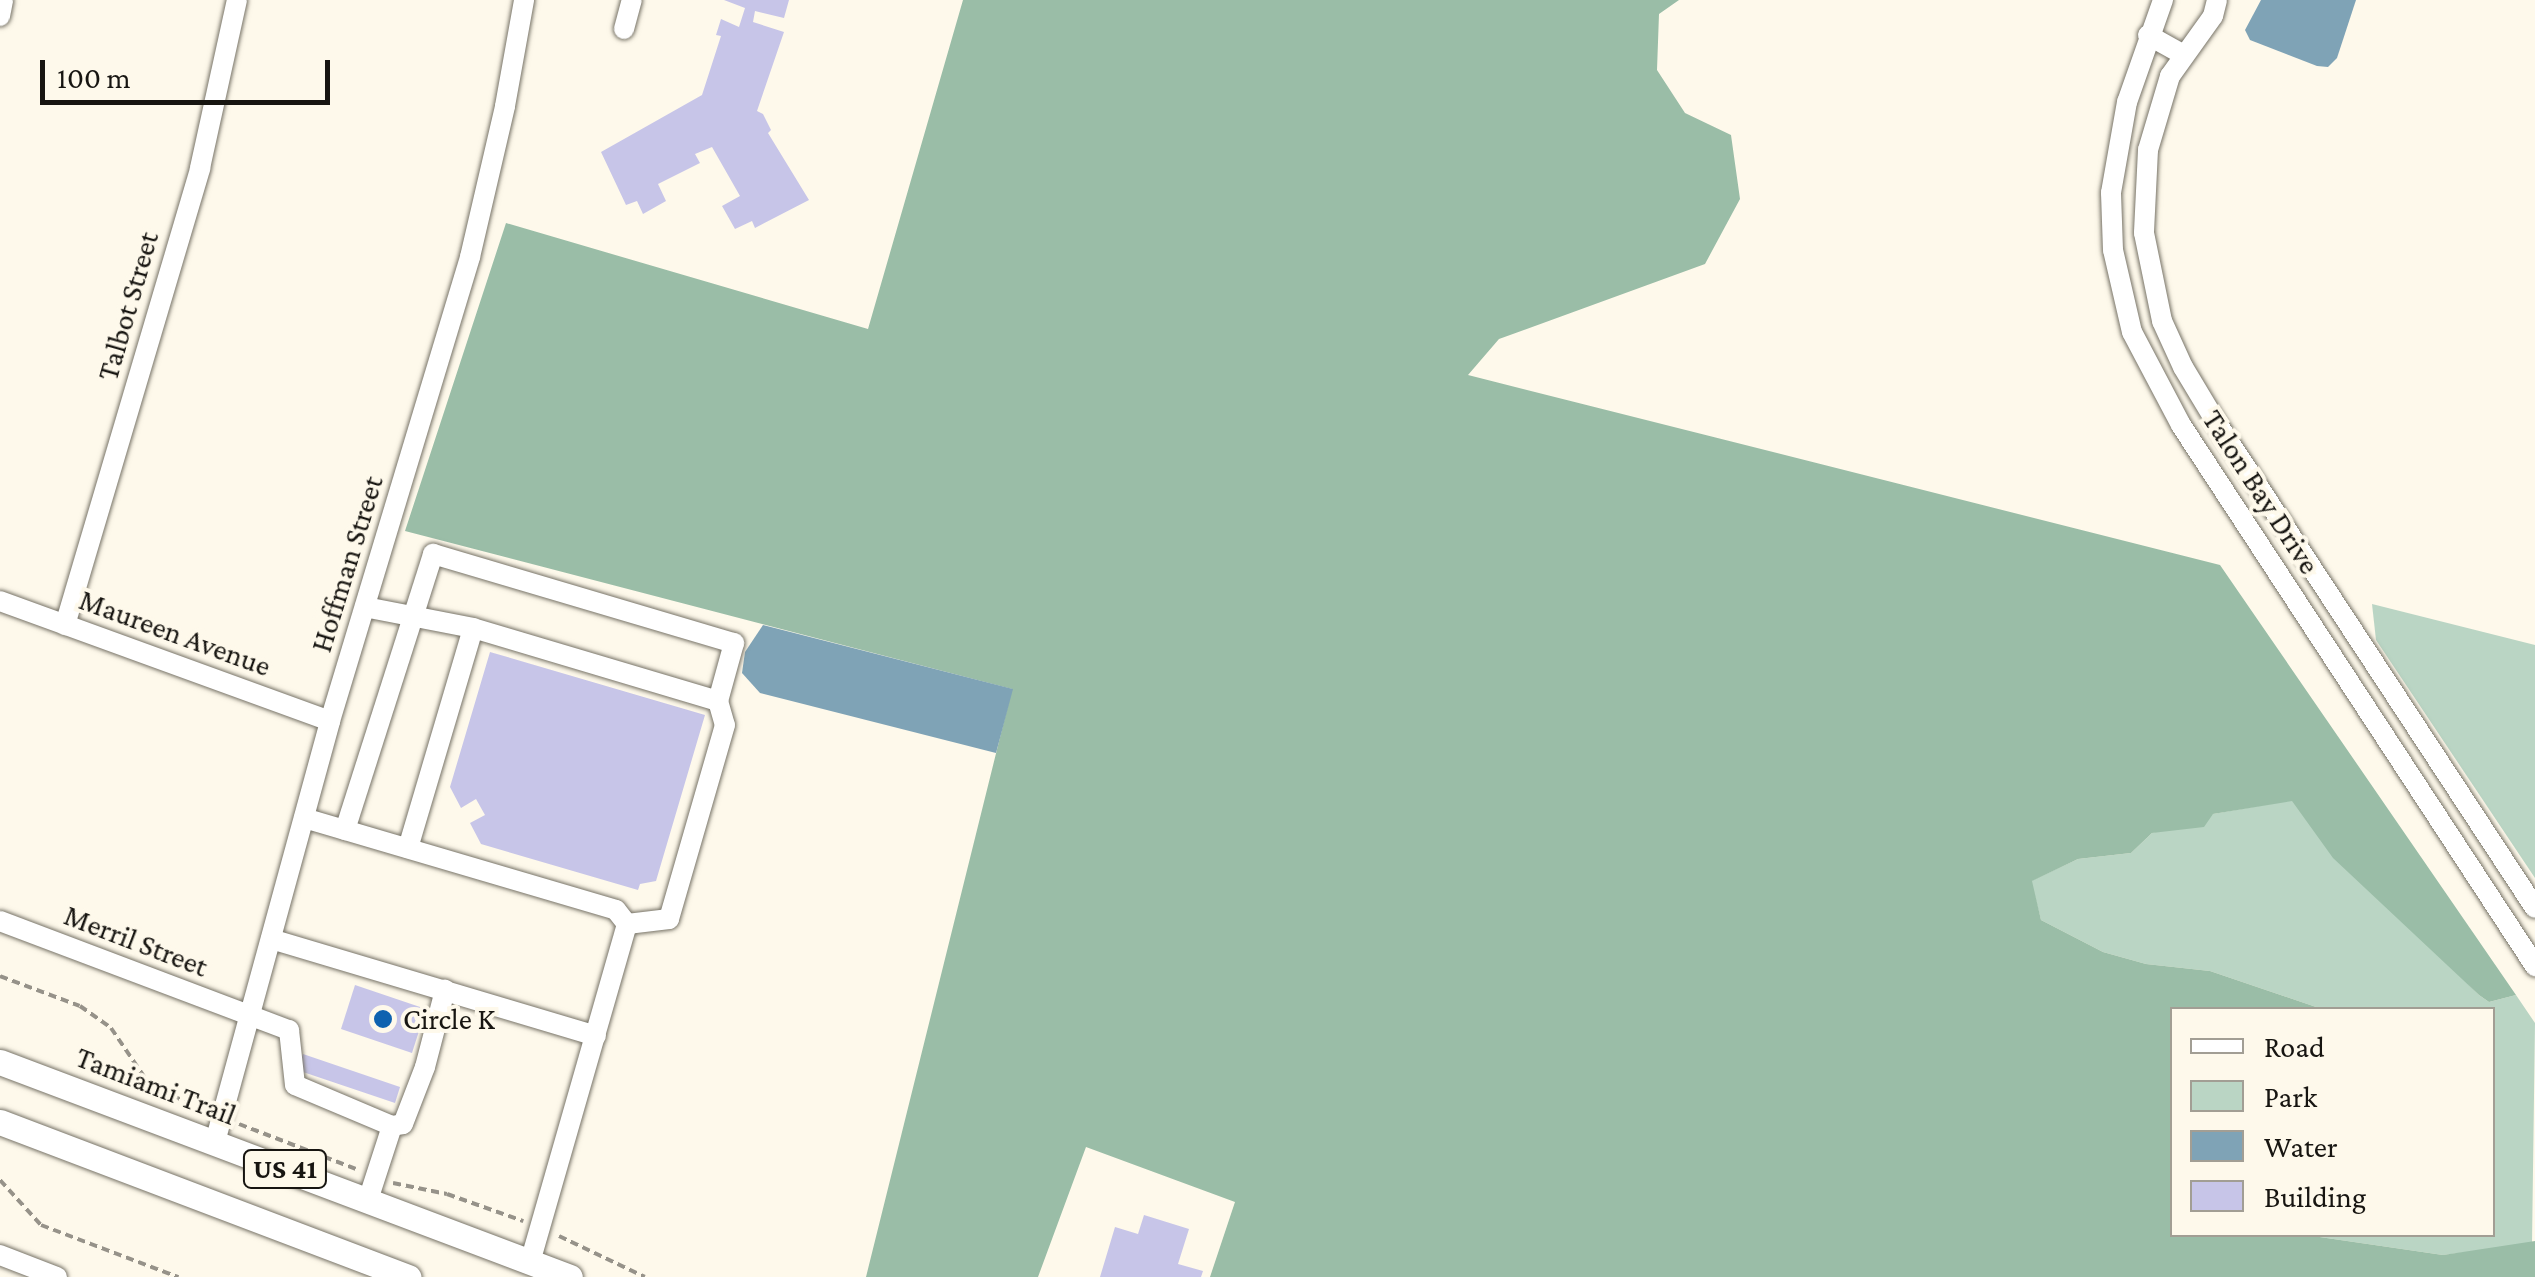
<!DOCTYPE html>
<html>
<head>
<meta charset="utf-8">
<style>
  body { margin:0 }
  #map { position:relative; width:2535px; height:1277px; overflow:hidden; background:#fef9eb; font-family:"Crimson Pro",serif }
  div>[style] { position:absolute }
  .green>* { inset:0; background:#bad5c4 }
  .forest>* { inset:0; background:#9abda7 }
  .water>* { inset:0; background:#7fa3b6 }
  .building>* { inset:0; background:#c7c5e8 }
  .path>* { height:4px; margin-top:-2px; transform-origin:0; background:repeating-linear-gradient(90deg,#969289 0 8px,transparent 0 13px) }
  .roads { filter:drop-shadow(0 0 2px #777367) drop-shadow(0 0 2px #777367) }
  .minor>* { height:20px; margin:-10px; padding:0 10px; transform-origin:10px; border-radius:10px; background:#fff }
  .major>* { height:25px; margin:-12.5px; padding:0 12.5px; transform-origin:12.5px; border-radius:12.5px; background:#fff }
  .dots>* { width:28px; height:28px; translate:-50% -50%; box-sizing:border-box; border:5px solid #fef9eb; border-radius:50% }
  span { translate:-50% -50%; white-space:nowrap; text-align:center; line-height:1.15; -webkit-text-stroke:8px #fef9eb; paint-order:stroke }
  .shield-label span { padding:2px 8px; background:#fef9eb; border:2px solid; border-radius:8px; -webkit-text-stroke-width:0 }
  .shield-label { font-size:28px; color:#171511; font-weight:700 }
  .street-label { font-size:30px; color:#171511 }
  .poi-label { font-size:30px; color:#171511 }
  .left { translate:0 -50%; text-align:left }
  .legend { position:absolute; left:2170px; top:1007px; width:325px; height:230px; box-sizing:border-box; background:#fef9eb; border:2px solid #a29e94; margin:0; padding:12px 18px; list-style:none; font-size:30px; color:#171511 }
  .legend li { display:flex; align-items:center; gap:20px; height:50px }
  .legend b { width:50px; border:2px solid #a29e94 }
  .scale { position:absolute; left:40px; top:60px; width:290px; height:45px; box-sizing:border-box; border:5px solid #171511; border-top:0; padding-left:12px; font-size:30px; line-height:35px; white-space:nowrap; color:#171511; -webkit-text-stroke:8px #fef9eb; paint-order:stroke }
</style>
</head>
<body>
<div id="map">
  <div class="green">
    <i style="clip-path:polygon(2372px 604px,2535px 645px,2535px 878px,2376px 640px)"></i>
    <i style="clip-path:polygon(2292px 800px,2370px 888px,2479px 995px,2489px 1002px,2516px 995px,2535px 1023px,2532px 1244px,2443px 1255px,2306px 1235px,2492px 1234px,2492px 1010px,2322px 1009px,2210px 971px,2146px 964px,2103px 952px,2041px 920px,2031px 881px,2078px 859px,2131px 853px,2152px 833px,2213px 814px)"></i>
  </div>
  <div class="forest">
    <i style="clip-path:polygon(963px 0,1679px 0,1659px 14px,1657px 70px,1685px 113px,1731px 135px,1740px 199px,1705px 264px,1499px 339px,1468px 375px,2220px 565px,2516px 995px,2489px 1002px,2479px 995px,2333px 858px,2292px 801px,2213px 814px,2204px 827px,2152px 833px,2131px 853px,2078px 859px,2032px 881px,2041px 920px,2103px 952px,2146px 964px,2210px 971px,2322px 1009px,2172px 1010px,2172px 1234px,2306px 1235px,2443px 1255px,2535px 1241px,2535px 1277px,1210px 1277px,1235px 1202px,1086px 1147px,1038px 1277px,866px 1277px,1012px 689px,405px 531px,506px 223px,868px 329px)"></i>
  </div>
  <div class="water">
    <i style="clip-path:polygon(2261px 0,2356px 0,2337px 58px,2328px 67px,2317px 66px,2250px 40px,2245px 30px)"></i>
    <i style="clip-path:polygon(763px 625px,1013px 689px,996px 753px,760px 693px,742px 673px,745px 652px)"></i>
  </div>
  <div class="building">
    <i style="clip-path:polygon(724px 0,789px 0,784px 18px,755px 11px,753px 22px,784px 32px,757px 111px,763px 114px,771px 130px,768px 133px,809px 200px,755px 228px,752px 221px,735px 229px,722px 206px,740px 196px,712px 147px,695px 154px,700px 163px,658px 184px,666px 201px,643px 214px,637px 201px,626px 205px,601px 152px,702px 95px,721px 36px,716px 35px,721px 19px,739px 27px,745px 8px)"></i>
    <i style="clip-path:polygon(490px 652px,705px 715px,656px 881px,640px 884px,638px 890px,481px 844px,470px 823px,485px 815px,476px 799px,461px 808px,450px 787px)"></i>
    <i style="clip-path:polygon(355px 985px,426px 1009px,412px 1053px,341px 1029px)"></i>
    <i style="clip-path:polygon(303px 1054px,400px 1087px,395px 1103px,297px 1070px)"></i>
    <i style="clip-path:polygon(1144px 1215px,1189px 1229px,1178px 1264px,1203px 1271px,1201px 1277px,1100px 1277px,1115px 1227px,1138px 1234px)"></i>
  </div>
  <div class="path">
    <i style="left:0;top:976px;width:85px;rotate:20.6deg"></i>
    <i style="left:80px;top:1006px;width:38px;rotate:35deg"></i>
    <i style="left:111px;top:1028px;width:68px;rotate:55.8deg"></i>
    <i style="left:149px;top:1084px;width:59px;rotate:26.1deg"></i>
    <i style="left:239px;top:1124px;width:125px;rotate:21deg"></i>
    <i style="left:0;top:1180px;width:61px;rotate:47.7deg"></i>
    <i style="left:41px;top:1225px;width:147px;rotate:20.8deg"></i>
    <i style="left:393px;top:1183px;width:55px;rotate:11.5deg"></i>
    <i style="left:447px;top:1194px;width:81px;rotate:19.6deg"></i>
    <i style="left:559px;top:1236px;width:95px;rotate:25.5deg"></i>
  </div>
  <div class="roads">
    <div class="minor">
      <i style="left:2163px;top:0;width:108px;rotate:109.4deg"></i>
      <i style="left:2127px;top:102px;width:92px;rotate:100deg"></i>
      <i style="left:2111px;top:193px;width:57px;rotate:88deg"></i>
      <i style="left:2113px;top:250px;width:84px;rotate:77deg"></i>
      <i style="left:2132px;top:332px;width:105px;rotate:62.2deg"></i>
      <i style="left:2181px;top:425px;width:647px;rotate:56.8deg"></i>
      <i style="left:2217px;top:0;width:16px;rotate:104deg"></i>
      <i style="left:2213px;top:16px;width:74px;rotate:125.6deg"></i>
      <i style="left:2170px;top:76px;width:77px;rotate:106.6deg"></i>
      <i style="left:2148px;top:150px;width:83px;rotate:92.8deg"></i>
      <i style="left:2144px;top:233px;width:90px;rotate:78.4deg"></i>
      <i style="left:2162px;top:321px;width:51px;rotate:65.5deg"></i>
      <i style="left:2183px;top:367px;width:64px;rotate:59deg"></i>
      <i style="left:2216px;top:422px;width:581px;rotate:56.72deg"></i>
      <i style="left:0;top:16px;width:16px;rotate:-79deg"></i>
      <i style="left:624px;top:29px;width:30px;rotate:-75deg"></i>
      <i style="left:2148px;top:35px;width:41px;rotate:29.1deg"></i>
      <i style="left:0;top:601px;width:351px;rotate:20deg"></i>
      <i style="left:365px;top:607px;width:110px;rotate:11deg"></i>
      <i style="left:473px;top:628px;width:256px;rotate:16.6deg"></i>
      <i style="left:718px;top:701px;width:25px;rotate:74deg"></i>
      <i style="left:725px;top:725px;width:202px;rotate:106.1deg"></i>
      <i style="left:669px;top:919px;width:42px;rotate:173.2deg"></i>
      <i style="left:627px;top:924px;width:352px;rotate:106deg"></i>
      <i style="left:65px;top:625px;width:477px;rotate:-73.5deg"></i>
      <i style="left:200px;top:168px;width:172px;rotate:-77.6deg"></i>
      <i style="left:304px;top:818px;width:325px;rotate:16.4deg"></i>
      <i style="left:616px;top:910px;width:18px;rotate:52deg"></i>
      <i style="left:345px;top:830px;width:290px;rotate:-72.3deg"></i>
      <i style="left:433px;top:554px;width:314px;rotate:16.5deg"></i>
      <i style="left:734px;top:643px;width:60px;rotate:105.4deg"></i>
      <i style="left:408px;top:848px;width:229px;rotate:-73.5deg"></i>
      <i style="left:0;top:921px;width:309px;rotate:20.7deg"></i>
      <i style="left:289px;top:1030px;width:55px;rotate:83.8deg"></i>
      <i style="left:295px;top:1085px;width:105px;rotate:22.9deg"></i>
      <i style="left:271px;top:939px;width:339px;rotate:16.6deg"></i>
      <i style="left:215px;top:1142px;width:436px;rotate:-74.7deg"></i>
      <i style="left:330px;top:721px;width:485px;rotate:-73.2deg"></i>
      <i style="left:470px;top:257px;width:155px;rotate:-76.9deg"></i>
      <i style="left:505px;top:106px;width:108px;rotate:-79.8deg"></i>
      <i style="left:368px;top:1200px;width:78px;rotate:-72deg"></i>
      <i style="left:392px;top:1126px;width:11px;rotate:-10deg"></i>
      <i style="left:403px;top:1124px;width:61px;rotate:-68.9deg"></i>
      <i style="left:425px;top:1067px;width:80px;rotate:-75.4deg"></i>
      <i style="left:0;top:1255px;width:61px;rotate:21.1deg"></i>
    </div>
    <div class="major">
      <i style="left:0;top:1062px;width:609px;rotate:20.67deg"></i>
      <i style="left:0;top:1122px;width:437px;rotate:20.8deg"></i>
    </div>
  </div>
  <div class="dots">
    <i style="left:383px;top:1019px;background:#0e62b0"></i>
  </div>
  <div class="shield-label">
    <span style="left:285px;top:1169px">US 41</span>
  </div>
  <div class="street-label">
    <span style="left:128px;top:306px;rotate:-74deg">Talbot Street</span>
    <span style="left:2261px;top:492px;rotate:57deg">Talon Bay Drive</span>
    <span style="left:347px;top:564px;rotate:-73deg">Hoffman Street</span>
    <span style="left:175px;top:633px;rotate:20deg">Maureen Avenue</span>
    <span style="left:136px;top:941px;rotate:21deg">Merril Street</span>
    <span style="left:156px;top:1086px;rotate:21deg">Tamiami Trail</span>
  </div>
  <div class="poi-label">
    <span class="left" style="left:403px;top:1019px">Circle K</span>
  </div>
  <ul class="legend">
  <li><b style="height:12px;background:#fff"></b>Road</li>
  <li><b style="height:28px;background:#bad5c4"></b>Park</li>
  <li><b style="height:28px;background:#7fa3b6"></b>Water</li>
  <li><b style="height:28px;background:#c7c5e8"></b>Building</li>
  </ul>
  <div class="scale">100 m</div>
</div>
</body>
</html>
